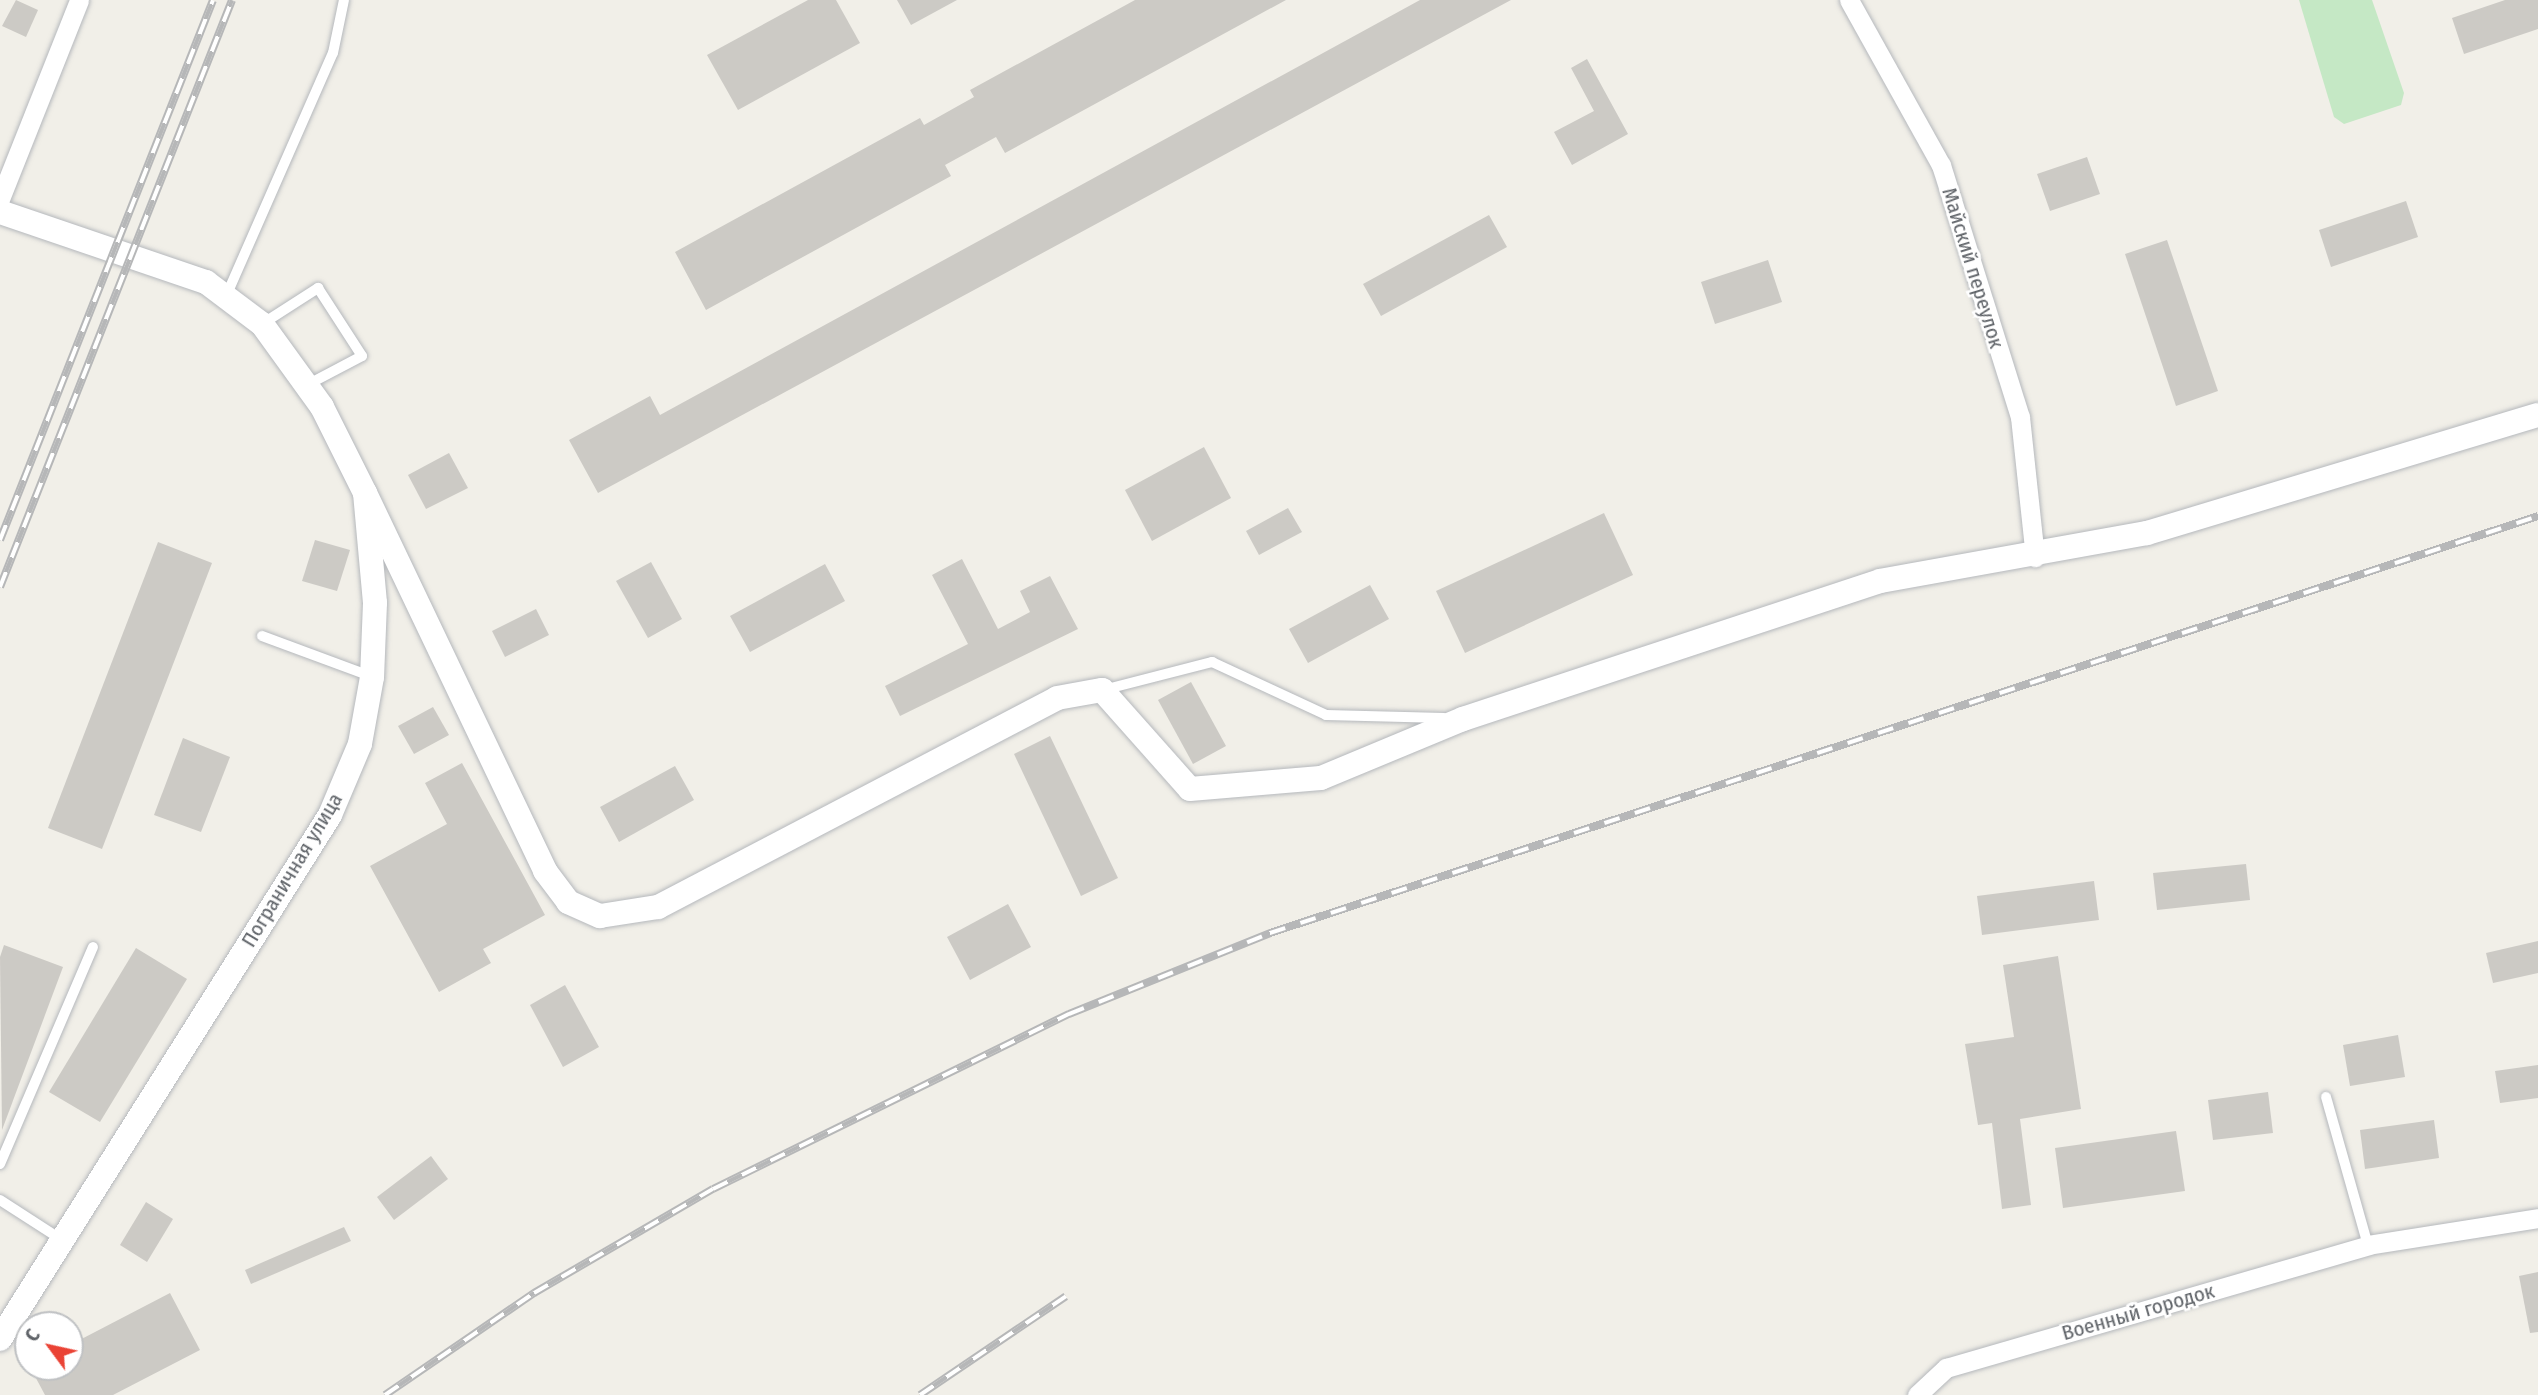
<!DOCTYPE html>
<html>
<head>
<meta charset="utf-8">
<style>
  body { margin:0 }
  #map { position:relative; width:2538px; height:1395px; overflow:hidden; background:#f1efe8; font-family:"Fira Sans Condensed",sans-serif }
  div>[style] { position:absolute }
  .green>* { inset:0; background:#c5e8c5 }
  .building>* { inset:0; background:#cccac5 }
  .roads { filter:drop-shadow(0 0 2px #b5b8bc) drop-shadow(0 0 2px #b5b8bc) }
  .service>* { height:10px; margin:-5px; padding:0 5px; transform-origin:5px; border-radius:5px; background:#fff }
  .minor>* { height:19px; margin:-9.5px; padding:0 9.5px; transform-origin:9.5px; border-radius:9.5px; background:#fff }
  .tertiary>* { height:24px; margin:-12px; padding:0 12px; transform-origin:12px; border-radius:12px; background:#fff }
  .rail>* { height:8px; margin-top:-4px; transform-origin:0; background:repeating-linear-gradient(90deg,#fff 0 16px,#b6b7b8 0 32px); box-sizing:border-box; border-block:2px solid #b6b7b8 }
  span { translate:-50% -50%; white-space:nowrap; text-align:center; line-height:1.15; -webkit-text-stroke:5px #fff; paint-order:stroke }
  .street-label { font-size:21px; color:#5f6368 }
  .north { position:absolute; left:14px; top:1311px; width:70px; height:70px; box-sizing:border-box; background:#fff; border:2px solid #bfc1c3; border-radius:50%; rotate:303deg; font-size:19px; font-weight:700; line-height:28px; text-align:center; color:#5f6368 }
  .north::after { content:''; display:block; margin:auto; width:24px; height:32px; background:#ea4335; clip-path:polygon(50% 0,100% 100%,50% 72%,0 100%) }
</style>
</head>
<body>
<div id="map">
  <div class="green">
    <i style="clip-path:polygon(2299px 0,2372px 0,2404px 93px,2401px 105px,2344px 124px,2334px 117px)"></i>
  </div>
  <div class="building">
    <i style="clip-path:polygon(16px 0,38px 10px,26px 37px,2px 26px)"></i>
    <i style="clip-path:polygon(808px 0,836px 0,860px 43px,738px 110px,707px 55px)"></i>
    <i style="clip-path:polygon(897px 0,957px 0,911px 25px)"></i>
    <i style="clip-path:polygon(1135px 0,1286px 0,1005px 153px,996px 137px,945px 165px,951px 176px,706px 310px,675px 252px,920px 118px,924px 125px,974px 97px,970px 90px)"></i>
    <i style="clip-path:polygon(1420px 0,1511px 0,598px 493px,569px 440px,650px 396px,660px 415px)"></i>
    <i style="clip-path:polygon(2505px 0,2538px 0,2538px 29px,2464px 54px,2452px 18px)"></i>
    <i style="clip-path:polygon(1587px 59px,1628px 134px,1572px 165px,1554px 132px,1594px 111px,1571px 68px)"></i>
    <i style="clip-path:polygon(2087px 157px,2100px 194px,2050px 211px,2037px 174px)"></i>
    <i style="clip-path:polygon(2406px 201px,2418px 237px,2331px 267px,2319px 230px)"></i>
    <i style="clip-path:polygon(1489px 215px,1507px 247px,1381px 316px,1363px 284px)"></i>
    <i style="clip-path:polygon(2167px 240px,2218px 391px,2176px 406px,2125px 254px)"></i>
    <i style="clip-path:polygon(1768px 260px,1782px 302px,1715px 324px,1701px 282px)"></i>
    <i style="clip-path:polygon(1204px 447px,1231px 498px,1152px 541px,1125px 490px)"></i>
    <i style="clip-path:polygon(449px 453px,468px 488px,426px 509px,408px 475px)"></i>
    <i style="clip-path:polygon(1288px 508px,1302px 532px,1259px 555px,1246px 531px)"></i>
    <i style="clip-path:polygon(1604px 513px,1633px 575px,1465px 653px,1436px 591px)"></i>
    <i style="clip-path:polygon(315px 540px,350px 550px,337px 591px,302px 581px)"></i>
    <i style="clip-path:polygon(158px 542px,212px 563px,102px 849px,48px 828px)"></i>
    <i style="clip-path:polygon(962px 559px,998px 629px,1030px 612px,1020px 591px,1050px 576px,1078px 629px,900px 716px,885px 686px,968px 644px,932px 575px)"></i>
    <i style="clip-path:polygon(651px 562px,682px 619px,648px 638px,616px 581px)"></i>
    <i style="clip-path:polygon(825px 564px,845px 601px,750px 652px,730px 616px)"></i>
    <i style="clip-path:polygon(1370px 585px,1389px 619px,1308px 663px,1289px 629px)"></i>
    <i style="clip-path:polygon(536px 609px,549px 635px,505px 657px,492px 631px)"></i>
    <i style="clip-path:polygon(1191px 682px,1226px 746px,1193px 764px,1158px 700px)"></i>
    <i style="clip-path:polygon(433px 707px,449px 735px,414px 754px,398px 726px)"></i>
    <i style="clip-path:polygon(1050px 736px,1118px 878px,1081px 896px,1014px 754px)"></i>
    <i style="clip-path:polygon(183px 738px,230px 757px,201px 832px,154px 815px)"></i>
    <i style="clip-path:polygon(462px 763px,545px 915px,483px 949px,491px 963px,439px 992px,370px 866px,447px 824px,425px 783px)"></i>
    <i style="clip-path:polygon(675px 766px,694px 800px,619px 842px,600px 807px)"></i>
    <i style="clip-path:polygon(2246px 864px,2250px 900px,2157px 910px,2153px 873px)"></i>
    <i style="clip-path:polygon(2094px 881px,2099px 920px,1982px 935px,1977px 896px)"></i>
    <i style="clip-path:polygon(1008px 904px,1031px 947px,970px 980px,947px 937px)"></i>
    <i style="clip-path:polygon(2538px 941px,2538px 973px,2493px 983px,2486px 953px)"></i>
    <i style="clip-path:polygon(4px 945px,63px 967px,2px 1130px,0 957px)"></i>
    <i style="clip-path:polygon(136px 948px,187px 979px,100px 1122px,49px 1092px)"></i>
    <i style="clip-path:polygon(2058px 956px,2081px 1109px,2020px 1119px,2031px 1205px,2002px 1209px,1992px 1123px,1978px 1125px,1965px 1044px,2014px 1037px,2003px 965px)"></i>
    <i style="clip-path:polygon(565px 985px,599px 1047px,563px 1067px,530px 1005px)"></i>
    <i style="clip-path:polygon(2398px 1035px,2405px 1077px,2350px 1086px,2343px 1045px)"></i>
    <i style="clip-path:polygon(2538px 1065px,2538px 1098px,2500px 1103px,2495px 1071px)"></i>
    <i style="clip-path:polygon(2268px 1092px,2273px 1133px,2213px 1140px,2208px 1100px)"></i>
    <i style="clip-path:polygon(2434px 1120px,2439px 1158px,2365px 1169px,2360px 1130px)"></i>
    <i style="clip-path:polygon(2176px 1131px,2185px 1191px,2063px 1208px,2055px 1148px)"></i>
    <i style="clip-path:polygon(431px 1156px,448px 1179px,394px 1220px,377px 1197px)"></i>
    <i style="clip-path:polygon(146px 1202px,173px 1219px,147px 1262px,120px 1245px)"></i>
    <i style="clip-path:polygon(344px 1227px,351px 1241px,251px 1284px,245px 1270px)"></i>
    <i style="clip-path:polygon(2538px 1272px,2538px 1332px,2530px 1333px,2519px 1276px)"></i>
    <i style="clip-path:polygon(170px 1293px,200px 1350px,113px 1395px,45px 1395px,30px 1367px,70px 1367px,70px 1345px)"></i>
  </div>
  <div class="roads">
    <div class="service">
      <i style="left:227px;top:294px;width:263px;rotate:-66.3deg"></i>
      <i style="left:333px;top:53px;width:54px;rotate:-78.3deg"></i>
      <i style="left:262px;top:324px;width:67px;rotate:-32.7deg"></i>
      <i style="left:318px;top:288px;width:81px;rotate:57.1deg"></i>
      <i style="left:362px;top:356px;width:62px;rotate:152.2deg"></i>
      <i style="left:262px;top:636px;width:115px;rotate:20.3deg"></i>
      <i style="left:1103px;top:690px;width:113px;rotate:-14.4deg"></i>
      <i style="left:1212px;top:662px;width:126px;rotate:24.9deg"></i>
      <i style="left:1326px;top:715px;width:118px;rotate:1.5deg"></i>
      <i style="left:2326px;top:1097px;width:154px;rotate:74.2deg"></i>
      <i style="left:0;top:1164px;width:236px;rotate:-66.8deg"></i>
      <i style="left:0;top:1200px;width:74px;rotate:32.8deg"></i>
    </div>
    <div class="minor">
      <i style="left:1849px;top:0;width:189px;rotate:60.9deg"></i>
      <i style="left:1941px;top:165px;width:264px;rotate:72.6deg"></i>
      <i style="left:2020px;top:417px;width:141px;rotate:83.9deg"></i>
      <i style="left:0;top:199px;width:214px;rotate:-68.3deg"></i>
      <i style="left:1917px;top:1395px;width:40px;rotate:-43deg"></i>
      <i style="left:1946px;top:1368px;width:440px;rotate:-16.2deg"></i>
      <i style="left:2368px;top:1245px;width:172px;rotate:-9deg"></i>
    </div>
    <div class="tertiary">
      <i style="left:0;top:212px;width:218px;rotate:18.8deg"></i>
      <i style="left:206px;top:282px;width:70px;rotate:36.9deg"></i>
      <i style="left:262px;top:324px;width:102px;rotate:54.1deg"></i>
      <i style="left:322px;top:407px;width:96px;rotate:63.4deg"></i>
      <i style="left:365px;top:493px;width:110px;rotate:84.8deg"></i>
      <i style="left:375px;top:603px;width:74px;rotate:92.3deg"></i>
      <i style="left:372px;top:677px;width:68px;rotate:100.2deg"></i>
      <i style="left:360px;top:744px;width:77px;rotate:112.9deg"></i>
      <i style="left:330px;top:815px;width:619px;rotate:122.2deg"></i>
      <i style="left:365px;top:493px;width:419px;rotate:64.5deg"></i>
      <i style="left:545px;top:871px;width:39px;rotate:53deg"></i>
      <i style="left:568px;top:902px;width:35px;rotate:24deg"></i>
      <i style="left:600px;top:916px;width:59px;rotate:-8.8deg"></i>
      <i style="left:658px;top:907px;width:450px;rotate:-27.6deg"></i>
      <i style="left:1057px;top:698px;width:46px;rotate:-10.1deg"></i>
      <i style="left:1102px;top:690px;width:132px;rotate:48.4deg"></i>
      <i style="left:1190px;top:789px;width:131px;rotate:-4.8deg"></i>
      <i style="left:1321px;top:778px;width:154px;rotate:-22.6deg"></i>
      <i style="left:1463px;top:719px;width:439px;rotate:-18.3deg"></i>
      <i style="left:1880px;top:581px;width:271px;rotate:-10.2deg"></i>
      <i style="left:2147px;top:533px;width:408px;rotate:-16.8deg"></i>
    </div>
  </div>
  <div class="rail">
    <i style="left:0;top:540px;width:580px;rotate:-68.47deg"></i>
    <i style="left:0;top:587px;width:631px;rotate:-68.43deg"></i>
    <i style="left:385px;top:1395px;width:181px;rotate:-34.4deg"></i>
    <i style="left:534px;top:1293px;width:207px;rotate:-30.2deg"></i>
    <i style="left:713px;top:1189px;width:397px;rotate:-26.2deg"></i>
    <i style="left:1069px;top:1014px;width:217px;rotate:-21.9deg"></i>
    <i style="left:1270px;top:933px;width:1335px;rotate:-18.2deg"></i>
    <i style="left:920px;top:1395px;width:176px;rotate:-34.1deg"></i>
  </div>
  <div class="street-label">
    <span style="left:1973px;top:268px;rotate:73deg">Майский переулок</span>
    <span style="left:292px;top:870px;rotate:-59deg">Пограничная улица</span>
    <span style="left:2138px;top:1312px;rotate:-16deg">Военный городок</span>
  </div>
  <div class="north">С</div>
</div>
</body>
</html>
